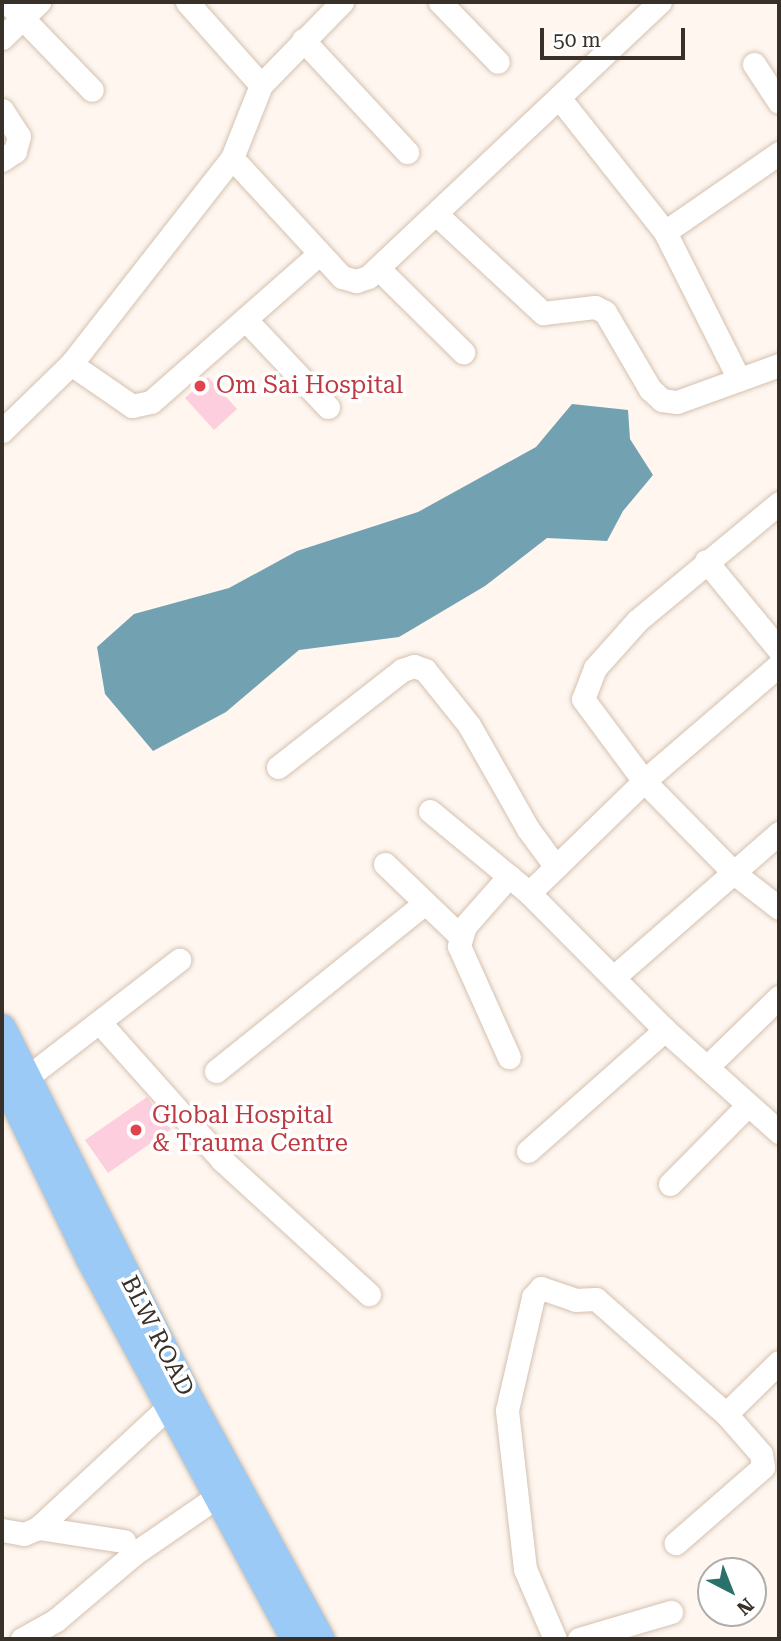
<!DOCTYPE html>
<html>
<head>
<meta charset="utf-8">
<style>
  body { margin:0 }
  #map { position:relative; width:781px; height:1641px; overflow:hidden; background:#fef6ef; font-family:"Roboto Serif",serif }
  div>[style] { position:absolute }
  .water>* { inset:0; background:#72a1b1 }
  .building>* { inset:0; background:#fdcede }
  .roads { filter:drop-shadow(0 0 2px #d4c1b0) drop-shadow(0 0 2px #d4c1b0) }
  .minor>* { height:23px; margin:-11.5px; padding:0 11.5px; transform-origin:11.5px; border-radius:11.5px; background:#fff }
  .major>* { height:28px; margin:-14px; padding:0 14px; transform-origin:14px; border-radius:14px; background:#9acaf5 }
  .dots>* { width:19px; height:19px; translate:-50% -50%; box-sizing:border-box; border:4px solid #fff; border-radius:50% }
  span { translate:-50% -50%; white-space:nowrap; text-align:center; line-height:1.15; -webkit-text-stroke:7px #fff; paint-order:stroke }
  .health-label { font-size:24px; color:#be3a42 }
  .left { translate:0 -50%; text-align:left }
  .street-label { font-size:24px; color:#38312a }
  .frame { position:absolute; inset:0; border:4px solid #38312a; pointer-events:none }
  .north { position:absolute; left:697px; top:1557px; width:70px; height:70px; box-sizing:border-box; background:#fff; border:2px solid #afadaa; border-radius:50%; rotate:138deg; font-size:19px; font-weight:700; line-height:28px; text-align:center; color:#38312a }
  .north::after { content:''; display:block; margin:auto; width:24px; height:32px; background:#29716a; clip-path:polygon(50% 0,100% 100%,50% 72%,0 100%) }
  .scale { position:absolute; left:540px; top:28px; width:145px; height:32px; box-sizing:border-box; border:4px solid #38312a; border-top:0; padding-left:9px; font-size:21px; line-height:24px; white-space:nowrap; color:#38312a; -webkit-text-stroke:5px #fff; paint-order:stroke }
</style>
</head>
<body>
<div id="map">
  <div class="water">
    <i style="clip-path:polygon(572px 404px,628px 410px,630px 439px,653px 475px,623px 511px,607px 541px,547px 538px,485px 586px,399px 637px,299px 650px,226px 712px,153px 751px,105px 694px,97px 647px,134px 614px,229px 588px,297px 551px,418px 512px,536px 447px)"></i>
  </div>
  <div class="building">
    <i style="clip-path:polygon(208px 377px,237px 409px,214px 430px,185px 398px)"></i>
    <i style="clip-path:polygon(147px 1097px,171px 1129px,108px 1173px,85px 1140px)"></i>
  </div>
  <div class="roads">
    <div class="minor">
      <i style="left:7px;top:2px;width:122px;rotate:46deg"></i>
      <i style="left:187px;top:2px;width:111px;rotate:48.3deg"></i>
      <i style="left:440px;top:2px;width:83px;rotate:46deg"></i>
      <i style="left:2px;top:38px;width:52px;rotate:-44.2deg"></i>
      <i style="left:303px;top:40px;width:153px;rotate:47.1deg"></i>
      <i style="left:754px;top:64px;width:45px;rotate:56.7deg"></i>
      <i style="left:560px;top:99px;width:169px;rotate:51.7deg"></i>
      <i style="left:665px;top:232px;width:165px;rotate:63.3deg"></i>
      <i style="left:2px;top:110px;width:31px;rotate:57deg"></i>
      <i style="left:19px;top:136px;width:16px;rotate:105deg"></i>
      <i style="left:15px;top:151px;width:16px;rotate:145deg"></i>
      <i style="left:232px;top:158px;width:162px;rotate:47.3deg"></i>
      <i style="left:342px;top:277px;width:15px;rotate:16deg"></i>
      <i style="left:356px;top:281px;width:13px;rotate:-18deg"></i>
      <i style="left:368px;top:277px;width:401px;rotate:-43.3deg"></i>
      <i style="left:436px;top:214px;width:146px;rotate:42.8deg"></i>
      <i style="left:543px;top:313px;width:52px;rotate:-6.6deg"></i>
      <i style="left:595px;top:307px;width:11px;rotate:27deg"></i>
      <i style="left:605px;top:312px;width:89px;rotate:59.7deg"></i>
      <i style="left:650px;top:389px;width:16px;rotate:43deg"></i>
      <i style="left:662px;top:400px;width:15px;rotate:8deg"></i>
      <i style="left:677px;top:402px;width:109px;rotate:-19.9deg"></i>
      <i style="left:665px;top:232px;width:139px;rotate:-34.7deg"></i>
      <i style="left:378px;top:268px;width:120px;rotate:44.7deg"></i>
      <i style="left:245px;top:319px;width:121px;rotate:46.7deg"></i>
      <i style="left:71px;top:364px;width:74px;rotate:34.5deg"></i>
      <i style="left:132px;top:406px;width:19px;rotate:-12deg"></i>
      <i style="left:151px;top:402px;width:224px;rotate:-41.4deg"></i>
      <i style="left:2px;top:431px;width:96px;rotate:-44.2deg"></i>
      <i style="left:71px;top:364px;width:261px;rotate:-52deg"></i>
      <i style="left:232px;top:158px;width:79px;rotate:-68.3deg"></i>
      <i style="left:261px;top:85px;width:116px;rotate:-45.7deg"></i>
      <i style="left:779px;top:503px;width:185px;rotate:140.3deg"></i>
      <i style="left:637px;top:621px;width:63px;rotate:131.8deg"></i>
      <i style="left:595px;top:668px;width:33px;rotate:111deg"></i>
      <i style="left:583px;top:699px;width:102px;rotate:53.4deg"></i>
      <i style="left:644px;top:781px;width:129px;rotate:45.6deg"></i>
      <i style="left:734px;top:873px;width:57px;rotate:37.9deg"></i>
      <i style="left:706px;top:561px;width:115px;rotate:50.6deg"></i>
      <i style="left:278px;top:767px;width:157px;rotate:-38deg"></i>
      <i style="left:402px;top:670px;width:13px;rotate:-18deg"></i>
      <i style="left:414px;top:666px;width:12px;rotate:20deg"></i>
      <i style="left:425px;top:670px;width:70px;rotate:51.3deg"></i>
      <i style="left:469px;top:725px;width:120px;rotate:60.4deg"></i>
      <i style="left:528px;top:829px;width:47px;rotate:53.6deg"></i>
      <i style="left:430px;top:811px;width:129px;rotate:39.6deg"></i>
      <i style="left:529px;top:893px;width:193px;rotate:45.2deg"></i>
      <i style="left:665px;top:1030px;width:153px;rotate:41.8deg"></i>
      <i style="left:385px;top:864px;width:104px;rotate:43.8deg"></i>
      <i style="left:509px;top:876px;width:67px;rotate:131.3deg"></i>
      <i style="left:465px;top:926px;width:21px;rotate:107deg"></i>
      <i style="left:459px;top:946px;width:122px;rotate:65.8deg"></i>
      <i style="left:529px;top:893px;width:161px;rotate:-44.2deg"></i>
      <i style="left:644px;top:781px;width:178px;rotate:-40.7deg"></i>
      <i style="left:615px;top:976px;width:218px;rotate:-41.1deg"></i>
      <i style="left:101px;top:1024px;width:182px;rotate:48.3deg"></i>
      <i style="left:222px;top:1160px;width:199px;rotate:42.4deg"></i>
      <i style="left:708px;top:1066px;width:99px;rotate:-44.2deg"></i>
      <i style="left:216px;top:1071px;width:268px;rotate:-38.8deg"></i>
      <i style="left:25px;top:1079px;width:195px;rotate:-37.7deg"></i>
      <i style="left:528px;top:1151px;width:183px;rotate:-41.5deg"></i>
      <i style="left:670px;top:1184px;width:111px;rotate:-45.4deg"></i>
      <i style="left:726px;top:1414px;width:74px;rotate:-44.5deg"></i>
      <i style="left:38px;top:1528px;width:87px;rotate:8.6deg"></i>
      <i style="left:2px;top:1530px;width:22px;rotate:10deg"></i>
      <i style="left:24px;top:1534px;width:15px;rotate:-23deg"></i>
      <i style="left:38px;top:1528px;width:197px;rotate:-42.9deg"></i>
      <i style="left:22px;top:1639px;width:39px;rotate:-29deg"></i>
      <i style="left:56px;top:1620px;width:104px;rotate:-40.3deg"></i>
      <i style="left:135px;top:1553px;width:101px;rotate:-34.5deg"></i>
      <i style="left:555px;top:1639px;width:76px;rotate:-113.2deg"></i>
      <i style="left:525px;top:1569px;width:160px;rotate:-96.5deg"></i>
      <i style="left:507px;top:1410px;width:116px;rotate:-77deg"></i>
      <i style="left:533px;top:1297px;width:12px;rotate:-48deg"></i>
      <i style="left:541px;top:1288px;width:36px;rotate:19deg"></i>
      <i style="left:575px;top:1300px;width:21px;rotate:-3deg"></i>
      <i style="left:596px;top:1299px;width:174px;rotate:41.5deg"></i>
      <i style="left:726px;top:1414px;width:53px;rotate:48.8deg"></i>
      <i style="left:761px;top:1454px;width:13px;rotate:81deg"></i>
      <i style="left:763px;top:1467px;width:116px;rotate:138.9deg"></i>
      <i style="left:579px;top:1639px;width:96px;rotate:-16.4deg"></i>
    </div>
    <div class="major">
      <i style="left:2px;top:1028px;width:407px;rotate:63.2deg"></i>
      <i style="left:185px;top:1391px;width:283px;rotate:61.3deg"></i>
      <i style="left:2px;top:1076px;width:201px;rotate:64.3deg"></i>
      <i style="left:89px;top:1257px;width:434px;rotate:61.7deg"></i>
    </div>
  </div>
  <div class="dots">
    <i style="left:200px;top:386px;background:#e0444e"></i>
    <i style="left:136px;top:1130px;background:#e0444e"></i>
  </div>
  <div class="health-label">
    <span class="left" style="left:216px;top:386px">Om Sai Hospital</span>
    <span class="left" style="left:152px;top:1130px">Global Hospital<br>&amp; Trauma Centre</span>
  </div>
  <div class="street-label">
    <span style="left:157px;top:1336px;rotate:63deg">BLW ROAD</span>
  </div>
  <div class="frame"></div>
  <div class="north">N</div>
  <div class="scale">50 m</div>
</div>
</body>
</html>
